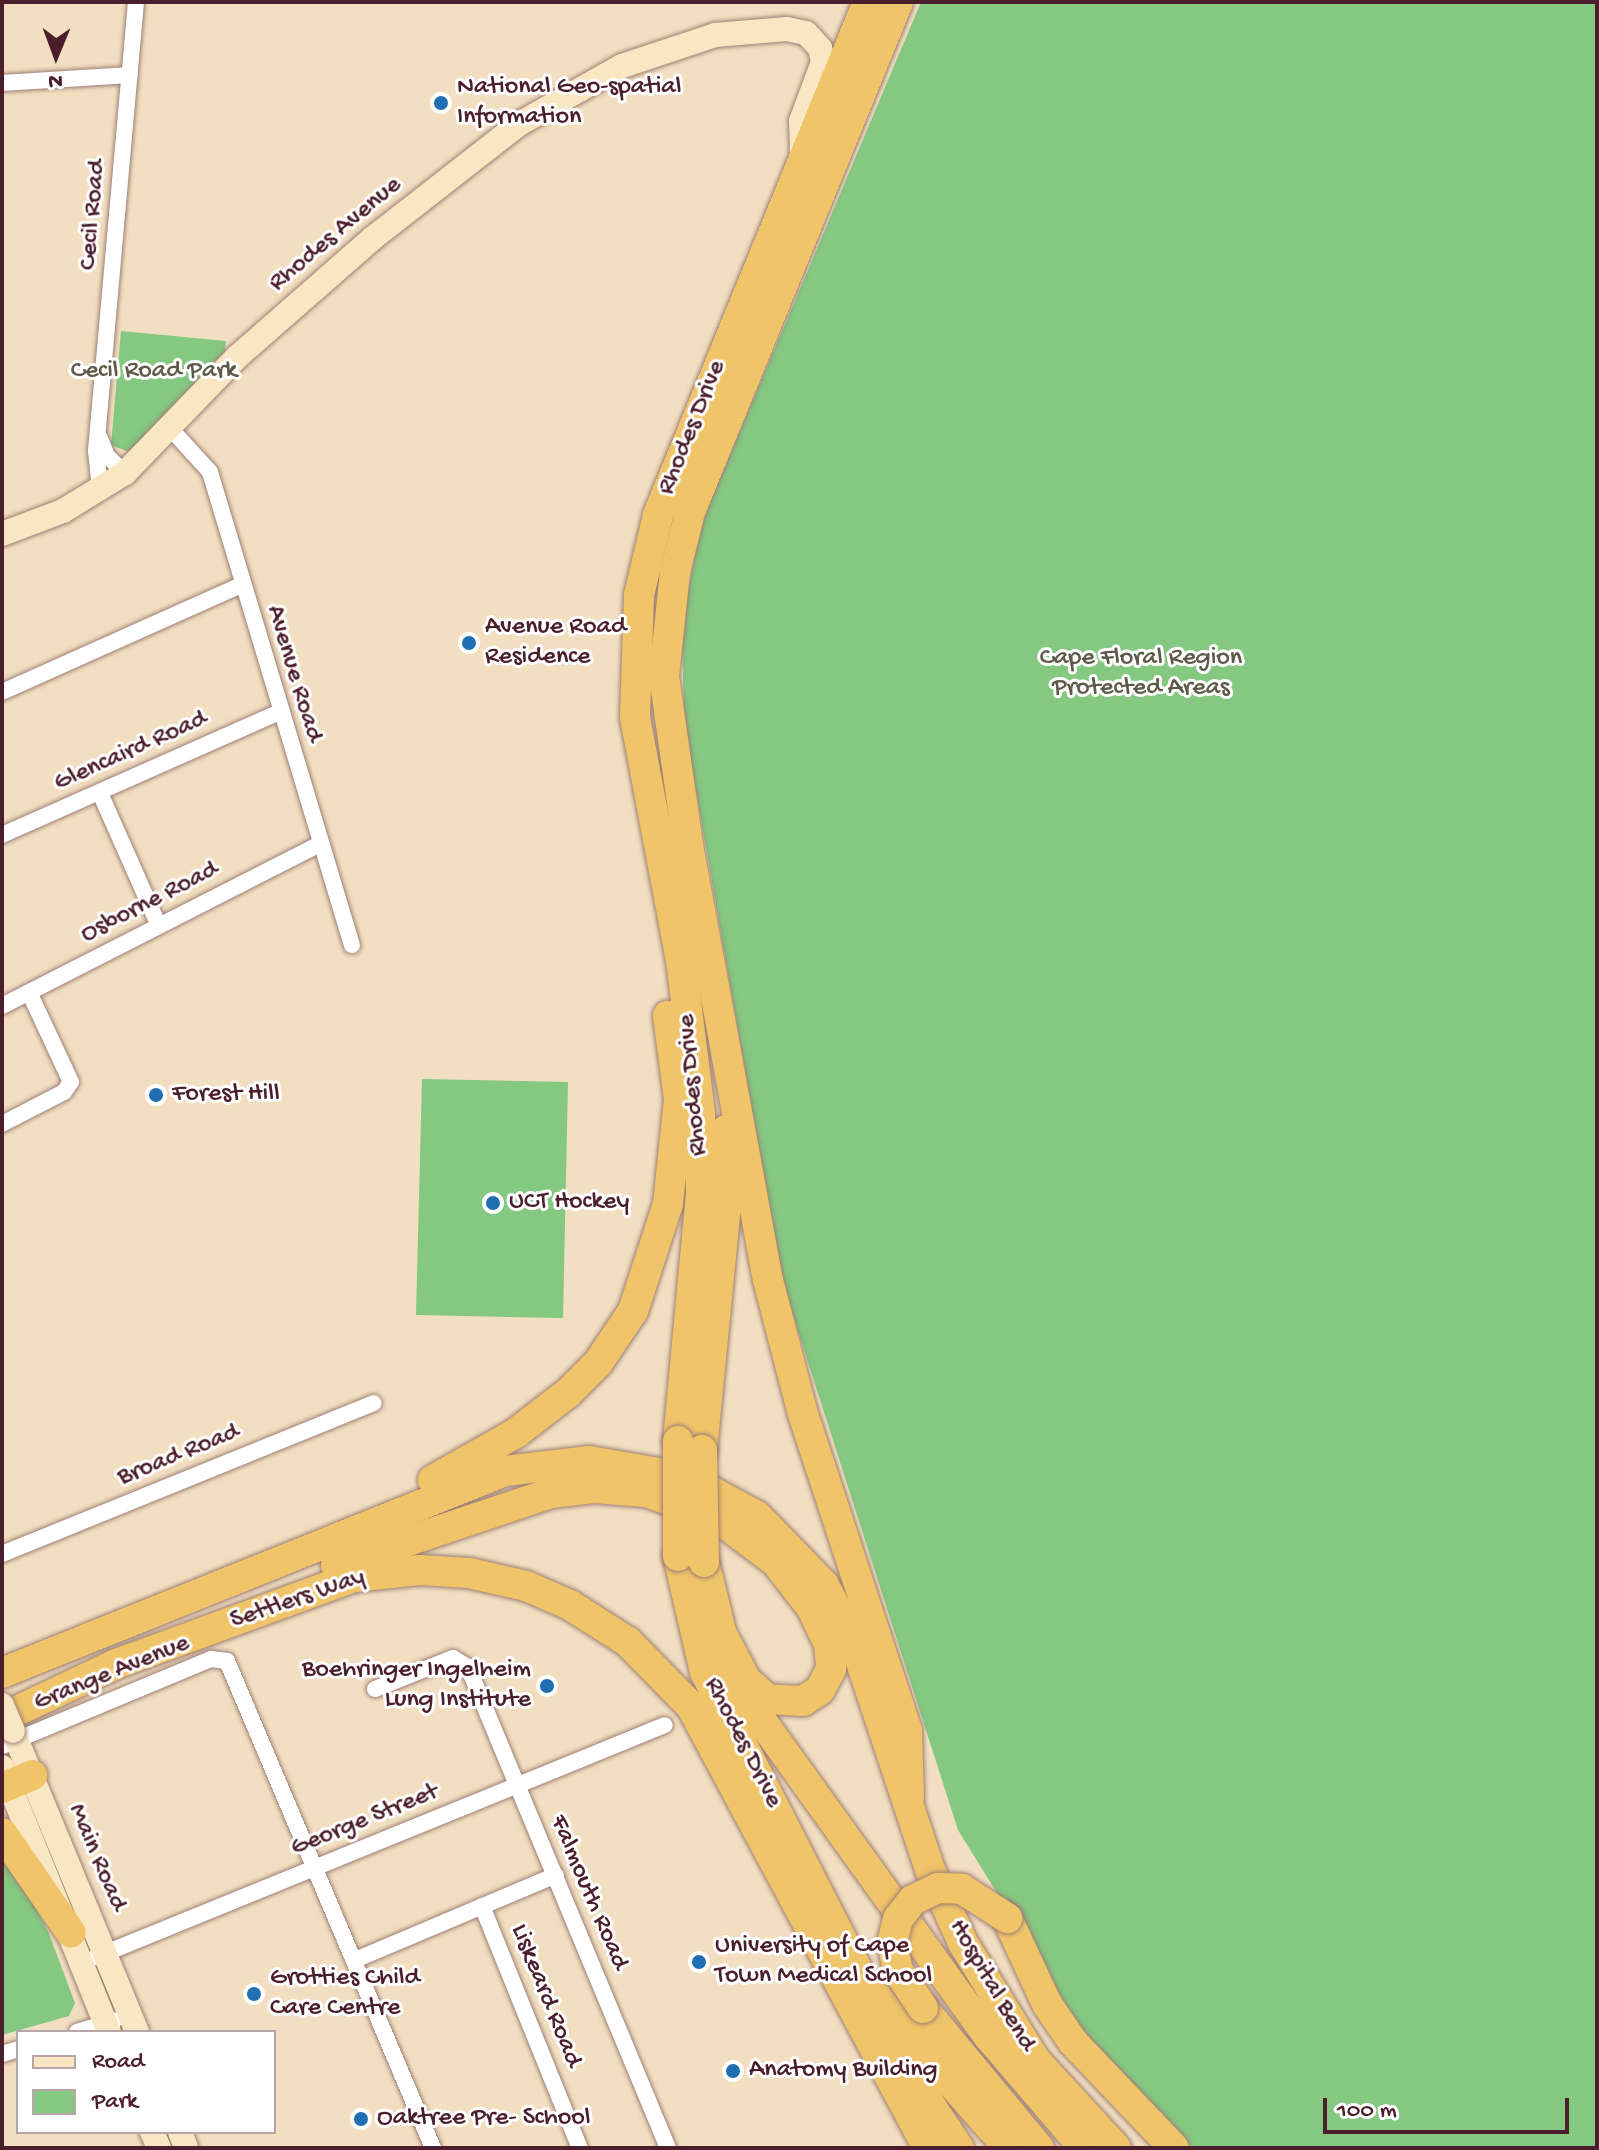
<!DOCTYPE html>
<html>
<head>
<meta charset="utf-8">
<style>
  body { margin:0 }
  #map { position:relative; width:1599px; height:2150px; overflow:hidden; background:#f2dfc1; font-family:"Gochi Hand",sans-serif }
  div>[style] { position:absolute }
  .green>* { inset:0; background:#84c882 }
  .roads { filter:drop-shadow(0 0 2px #9e7f76) drop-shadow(0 0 2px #9e7f76) }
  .street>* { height:16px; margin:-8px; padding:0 8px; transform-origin:8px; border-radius:8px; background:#fff }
  .secondary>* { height:24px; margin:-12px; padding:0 12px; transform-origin:12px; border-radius:12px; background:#f9e7c3 }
  .highway>* { height:30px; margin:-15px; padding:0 15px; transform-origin:15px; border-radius:15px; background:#f0c469 }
  .bridges { filter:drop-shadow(0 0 2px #9e7f76) drop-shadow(0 0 2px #9e7f76) }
  .secondary-bridge>* { height:24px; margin:-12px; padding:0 12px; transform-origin:12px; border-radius:12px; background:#f9e7c3 }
  .highway-bridge>* { height:30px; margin:-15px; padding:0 15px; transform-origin:15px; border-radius:15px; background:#f0c469 }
  .dots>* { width:22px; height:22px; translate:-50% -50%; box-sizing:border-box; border:4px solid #fff; border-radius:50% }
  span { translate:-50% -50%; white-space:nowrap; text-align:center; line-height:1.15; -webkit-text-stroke:6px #fff; paint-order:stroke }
  .poi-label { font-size:26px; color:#4a1f2b }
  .left { translate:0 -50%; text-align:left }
  .right { translate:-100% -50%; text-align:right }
  .street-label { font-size:26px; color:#4a1f2b }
  .park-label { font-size:26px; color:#5e5a49 }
  .frame { position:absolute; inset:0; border:4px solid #4a1f2b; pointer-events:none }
  .legend { position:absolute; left:16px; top:2030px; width:260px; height:104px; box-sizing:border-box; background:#fff; border:2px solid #b7a5aa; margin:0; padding:10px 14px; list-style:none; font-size:24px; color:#4a1f2b }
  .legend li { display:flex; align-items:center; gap:16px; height:40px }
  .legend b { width:40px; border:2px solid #b7a5aa }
  .north { position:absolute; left:16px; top:16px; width:80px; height:80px; -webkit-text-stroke:6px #fff; paint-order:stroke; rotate:181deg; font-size:22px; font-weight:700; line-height:32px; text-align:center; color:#4a1f2b }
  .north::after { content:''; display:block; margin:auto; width:28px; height:36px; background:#4a1f2b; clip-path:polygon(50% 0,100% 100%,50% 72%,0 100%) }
  .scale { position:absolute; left:1323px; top:2098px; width:246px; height:36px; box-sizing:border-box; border:4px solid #4a1f2b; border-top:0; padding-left:10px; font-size:24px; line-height:28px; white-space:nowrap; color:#4a1f2b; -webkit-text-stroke:6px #fff; paint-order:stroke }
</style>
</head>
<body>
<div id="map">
  <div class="green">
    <i style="clip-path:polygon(921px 2px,1597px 2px,1597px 2148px,1193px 2148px,1094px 2050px,958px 1830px,782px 1281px,684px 722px,682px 627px,700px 526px)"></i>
    <i style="clip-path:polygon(121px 331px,226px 341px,225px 351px,129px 452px,111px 445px)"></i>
    <i style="clip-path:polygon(422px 1079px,568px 1082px,563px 1318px,416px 1315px)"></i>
    <i style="clip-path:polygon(2px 1845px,48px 1931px,75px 2003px,69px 2016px,2px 2035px)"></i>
  </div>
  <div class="roads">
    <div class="street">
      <i style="left:2px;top:83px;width:128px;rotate:-3.6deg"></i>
      <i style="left:171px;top:429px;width:58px;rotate:47.8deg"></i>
      <i style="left:210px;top:472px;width:494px;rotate:73.3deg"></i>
      <i style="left:100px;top:438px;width:19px;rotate:69deg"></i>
      <i style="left:107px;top:456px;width:25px;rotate:43deg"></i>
      <i style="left:100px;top:489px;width:39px;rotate:-96deg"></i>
      <i style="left:96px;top:450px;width:450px;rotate:-84.9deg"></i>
      <i style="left:2px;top:692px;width:262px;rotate:-24.1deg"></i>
      <i style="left:100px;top:793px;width:145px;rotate:66.1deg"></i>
      <i style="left:2px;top:835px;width:303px;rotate:-23.9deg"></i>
      <i style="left:2px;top:1006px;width:357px;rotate:-27deg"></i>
      <i style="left:2px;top:1124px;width:70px;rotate:-27.3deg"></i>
      <i style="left:64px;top:1092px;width:12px;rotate:-55deg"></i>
      <i style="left:71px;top:1082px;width:99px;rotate:-115deg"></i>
      <i style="left:2px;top:1554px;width:401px;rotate:-22.1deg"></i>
      <i style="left:375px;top:1689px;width:84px;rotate:-21.7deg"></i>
      <i style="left:453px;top:1658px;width:17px;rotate:31deg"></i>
      <i style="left:468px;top:1667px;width:521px;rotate:67.42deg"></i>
      <i style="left:2px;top:1746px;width:226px;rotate:-22.6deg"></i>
      <i style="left:211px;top:1659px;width:16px;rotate:7deg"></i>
      <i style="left:227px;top:1661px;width:529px;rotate:67.07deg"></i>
      <i style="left:482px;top:1906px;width:261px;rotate:68deg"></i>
      <i style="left:96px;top:1957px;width:614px;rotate:-22.18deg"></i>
      <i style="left:355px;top:1960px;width:218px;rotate:-22.9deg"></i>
      <i style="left:77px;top:2032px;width:39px;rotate:-17deg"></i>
      <i style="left:2px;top:2054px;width:17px;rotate:-17deg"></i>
    </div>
    <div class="secondary">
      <i style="left:2px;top:534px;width:65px;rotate:-20.7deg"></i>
      <i style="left:63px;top:511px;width:73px;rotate:-31.5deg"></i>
      <i style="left:125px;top:473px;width:161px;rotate:-46deg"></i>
      <i style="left:237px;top:357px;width:181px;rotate:-41.2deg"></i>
      <i style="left:373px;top:238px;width:185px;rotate:-38deg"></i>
      <i style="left:519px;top:124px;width:118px;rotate:-29.4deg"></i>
      <i style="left:622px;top:66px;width:98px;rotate:-18.4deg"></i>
      <i style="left:715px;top:35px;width:72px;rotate:-4.8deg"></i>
      <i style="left:787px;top:29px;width:19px;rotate:12deg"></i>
      <i style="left:806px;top:33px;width:21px;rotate:47deg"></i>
      <i style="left:820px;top:48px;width:14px;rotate:78deg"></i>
      <i style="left:823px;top:62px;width:63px;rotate:110.4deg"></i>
      <i style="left:801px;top:121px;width:36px;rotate:88deg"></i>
      <i style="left:13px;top:1731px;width:326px;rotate:67.6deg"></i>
      <i style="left:2px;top:1767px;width:286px;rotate:68deg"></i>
      <i style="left:152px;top:2132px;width:17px;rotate:66deg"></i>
      <i style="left:180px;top:2132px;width:17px;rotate:69deg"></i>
    </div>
    <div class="highway">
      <i style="left:898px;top:2px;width:551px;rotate:112.19deg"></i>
      <i style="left:690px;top:512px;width:62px;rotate:104deg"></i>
      <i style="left:675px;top:572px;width:105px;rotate:96deg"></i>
      <i style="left:664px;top:676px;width:171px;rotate:81.9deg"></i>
      <i style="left:688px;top:845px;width:442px;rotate:79.6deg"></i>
      <i style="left:768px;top:1280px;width:138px;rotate:75.4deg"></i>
      <i style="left:803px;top:1414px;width:333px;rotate:71.8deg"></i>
      <i style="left:907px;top:1730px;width:67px;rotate:88.3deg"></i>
      <i style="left:678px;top:1441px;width:247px;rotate:-84.7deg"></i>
      <i style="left:701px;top:1195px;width:82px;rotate:-90.7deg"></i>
      <i style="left:700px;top:1113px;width:153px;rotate:-97.1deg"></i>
      <i style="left:681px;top:961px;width:248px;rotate:-100.7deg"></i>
      <i style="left:635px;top:717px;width:122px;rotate:-88.1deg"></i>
      <i style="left:639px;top:595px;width:82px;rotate:-76.6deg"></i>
      <i style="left:658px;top:515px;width:554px;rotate:-67.74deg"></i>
      <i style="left:702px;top:1450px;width:236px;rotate:-84.4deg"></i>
      <i style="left:725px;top:1215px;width:85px;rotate:-89.3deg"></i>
      <i style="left:433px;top:1480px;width:95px;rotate:-29.5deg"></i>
      <i style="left:516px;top:1433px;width:66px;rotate:-37.6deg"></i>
      <i style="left:568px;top:1393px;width:42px;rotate:-45deg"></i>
      <i style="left:598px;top:1363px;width:63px;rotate:-56.1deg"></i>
      <i style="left:633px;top:1311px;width:113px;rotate:-71.9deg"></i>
      <i style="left:668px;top:1204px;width:106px;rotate:-84deg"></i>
      <i style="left:679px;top:1099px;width:84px;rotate:-97.5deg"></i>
      <i style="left:678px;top:1556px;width:119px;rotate:76.9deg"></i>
      <i style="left:705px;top:1672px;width:461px;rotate:62.9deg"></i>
      <i style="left:915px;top:2082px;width:79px;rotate:56.3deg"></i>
      <i style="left:704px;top:1562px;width:101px;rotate:76.2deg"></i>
      <i style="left:728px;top:1660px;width:47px;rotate:64.5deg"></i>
      <i style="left:748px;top:1702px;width:413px;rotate:54.3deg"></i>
      <i style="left:989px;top:2037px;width:146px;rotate:49.4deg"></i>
      <i style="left:336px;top:1565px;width:227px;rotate:-18.5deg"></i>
      <i style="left:551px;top:1493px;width:43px;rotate:-6.6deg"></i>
      <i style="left:594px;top:1488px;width:52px;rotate:4.4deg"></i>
      <i style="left:646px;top:1492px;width:74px;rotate:19.7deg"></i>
      <i style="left:716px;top:1517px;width:75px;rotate:36.9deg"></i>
      <i style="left:776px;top:1562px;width:57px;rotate:52.1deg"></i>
      <i style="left:811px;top:1607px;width:41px;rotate:64.1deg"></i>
      <i style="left:829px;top:1644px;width:25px;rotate:85deg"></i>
      <i style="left:831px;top:1669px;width:24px;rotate:118deg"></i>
      <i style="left:820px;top:1690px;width:20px;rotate:147deg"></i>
      <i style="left:803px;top:1701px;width:36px;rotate:-177deg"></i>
      <i style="left:767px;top:1699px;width:28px;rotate:-138deg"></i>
      <i style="left:746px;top:1680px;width:52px;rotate:-117.6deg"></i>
      <i style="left:2px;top:1673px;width:542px;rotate:-21.88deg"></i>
      <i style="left:505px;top:1471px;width:85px;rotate:-6.8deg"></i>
      <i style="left:589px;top:1461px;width:99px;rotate:9.8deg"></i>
      <i style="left:687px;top:1478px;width:80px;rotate:28.5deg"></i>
      <i style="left:757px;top:1516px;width:96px;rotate:45.8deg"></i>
      <i style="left:824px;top:1585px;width:70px;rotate:62.7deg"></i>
      <i style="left:856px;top:1647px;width:237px;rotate:71.6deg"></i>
      <i style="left:931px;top:1872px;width:78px;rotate:65.7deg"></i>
      <i style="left:963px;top:1943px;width:139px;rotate:58.3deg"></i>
      <i style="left:1036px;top:2061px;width:118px;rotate:47.4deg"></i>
      <i style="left:2px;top:1718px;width:126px;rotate:-25.3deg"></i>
      <i style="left:116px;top:1664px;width:253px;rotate:-20.1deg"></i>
      <i style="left:354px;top:1577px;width:66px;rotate:-6.1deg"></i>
      <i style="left:420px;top:1570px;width:49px;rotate:3.5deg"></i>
      <i style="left:469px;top:1573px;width:58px;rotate:12.8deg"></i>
      <i style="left:526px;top:1586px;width:48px;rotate:23.4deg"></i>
      <i style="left:570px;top:1605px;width:69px;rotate:32.5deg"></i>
      <i style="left:628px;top:1642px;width:90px;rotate:45.5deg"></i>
      <i style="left:691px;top:1706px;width:502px;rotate:61.8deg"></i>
      <i style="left:2px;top:1788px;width:33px;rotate:-23deg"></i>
      <i style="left:2px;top:1833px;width:121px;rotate:55.4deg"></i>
      <i style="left:1007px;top:1918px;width:95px;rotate:65.1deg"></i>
      <i style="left:1047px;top:2004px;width:46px;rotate:55.6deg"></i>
      <i style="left:1073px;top:2042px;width:146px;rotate:46.4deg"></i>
      <i style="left:890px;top:1991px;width:89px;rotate:58.3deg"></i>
      <i style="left:937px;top:2067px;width:108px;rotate:48.4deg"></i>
      <i style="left:923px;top:2008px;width:182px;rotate:50.4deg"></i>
    </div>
  </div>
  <div class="bridges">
    <div class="secondary-bridge">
      <i style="left:2px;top:1705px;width:28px;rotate:67deg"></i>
    </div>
    <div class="highway-bridge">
      <i style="left:702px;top:1450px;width:112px;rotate:89deg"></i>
      <i style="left:678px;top:1556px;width:115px;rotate:-90deg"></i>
      <i style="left:923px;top:2008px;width:45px;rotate:-124deg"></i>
      <i style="left:898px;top:1971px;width:29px;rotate:-102deg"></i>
      <i style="left:892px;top:1943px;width:25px;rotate:-76deg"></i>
      <i style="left:898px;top:1919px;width:24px;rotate:-52deg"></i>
      <i style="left:913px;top:1900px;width:28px;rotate:-26deg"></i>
      <i style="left:938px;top:1888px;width:24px;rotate:2deg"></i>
      <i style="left:962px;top:1889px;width:54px;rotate:32.8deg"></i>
    </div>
  </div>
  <div class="dots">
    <i style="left:441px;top:103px;background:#1f6fb2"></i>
    <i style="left:469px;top:643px;background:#1f6fb2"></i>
    <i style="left:156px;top:1095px;background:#1f6fb2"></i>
    <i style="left:493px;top:1203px;background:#1f6fb2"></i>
    <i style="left:547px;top:1686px;background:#1f6fb2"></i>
    <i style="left:699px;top:1962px;background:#1f6fb2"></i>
    <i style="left:254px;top:1994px;background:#1f6fb2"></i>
    <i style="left:733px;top:2071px;background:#1f6fb2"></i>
    <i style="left:361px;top:2119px;background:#1f6fb2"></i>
  </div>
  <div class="poi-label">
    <span class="left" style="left:457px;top:103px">National Geo-spatial<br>Information</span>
    <span class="left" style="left:485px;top:643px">Avenue Road<br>Residence</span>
    <span class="left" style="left:172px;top:1095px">Forest Hill</span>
    <span class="left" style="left:509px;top:1203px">UCT Hockey</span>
    <span class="right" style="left:531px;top:1686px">Boehringer Ingelheim<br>Lung Institute</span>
    <span class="left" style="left:715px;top:1962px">University of Cape<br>Town Medical School</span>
    <span class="left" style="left:270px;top:1994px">Grotties Child<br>Care Centre</span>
    <span class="left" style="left:749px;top:2071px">Anatomy Building</span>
    <span class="left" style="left:377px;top:2119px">Oaktree Pre- School</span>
  </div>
  <div class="street-label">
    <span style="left:94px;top:215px;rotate:-85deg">Cecil Road</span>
    <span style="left:336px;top:235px;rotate:-40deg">Rhodes Avenue</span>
    <span style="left:693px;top:428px;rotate:-68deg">Rhodes Drive</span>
    <span style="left:293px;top:674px;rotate:73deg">Avenue Road</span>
    <span style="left:131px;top:752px;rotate:-24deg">Glencaird Road</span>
    <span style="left:150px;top:903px;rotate:-27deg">Osborne Road</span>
    <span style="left:694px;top:1085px;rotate:-95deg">Rhodes Drive</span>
    <span style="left:179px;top:1456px;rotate:-22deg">Broad Road</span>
    <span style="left:298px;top:1600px;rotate:-19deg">Settlers Way</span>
    <span style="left:112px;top:1674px;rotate:-22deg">Grange Avenue</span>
    <span style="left:742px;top:1743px;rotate:63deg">Rhodes Drive</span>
    <span style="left:365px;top:1821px;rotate:-22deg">George Street</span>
    <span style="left:96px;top:1858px;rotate:67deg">Main Road</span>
    <span style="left:588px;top:1893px;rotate:67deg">Falmouth Road</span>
    <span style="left:991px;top:1986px;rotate:60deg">Hospital Bend</span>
    <span style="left:545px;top:1996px;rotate:68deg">Liskeard Road</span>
  </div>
  <div class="park-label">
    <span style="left:154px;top:372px">Cecil Road Park</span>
    <span style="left:1141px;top:674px">Cape Floral Region<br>Protected Areas</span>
  </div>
  <div class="frame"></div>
  <ul class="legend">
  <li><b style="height:10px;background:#f9e7c3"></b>Road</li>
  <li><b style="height:22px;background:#84c882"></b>Park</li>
  </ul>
  <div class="north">N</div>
  <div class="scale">100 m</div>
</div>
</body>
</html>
